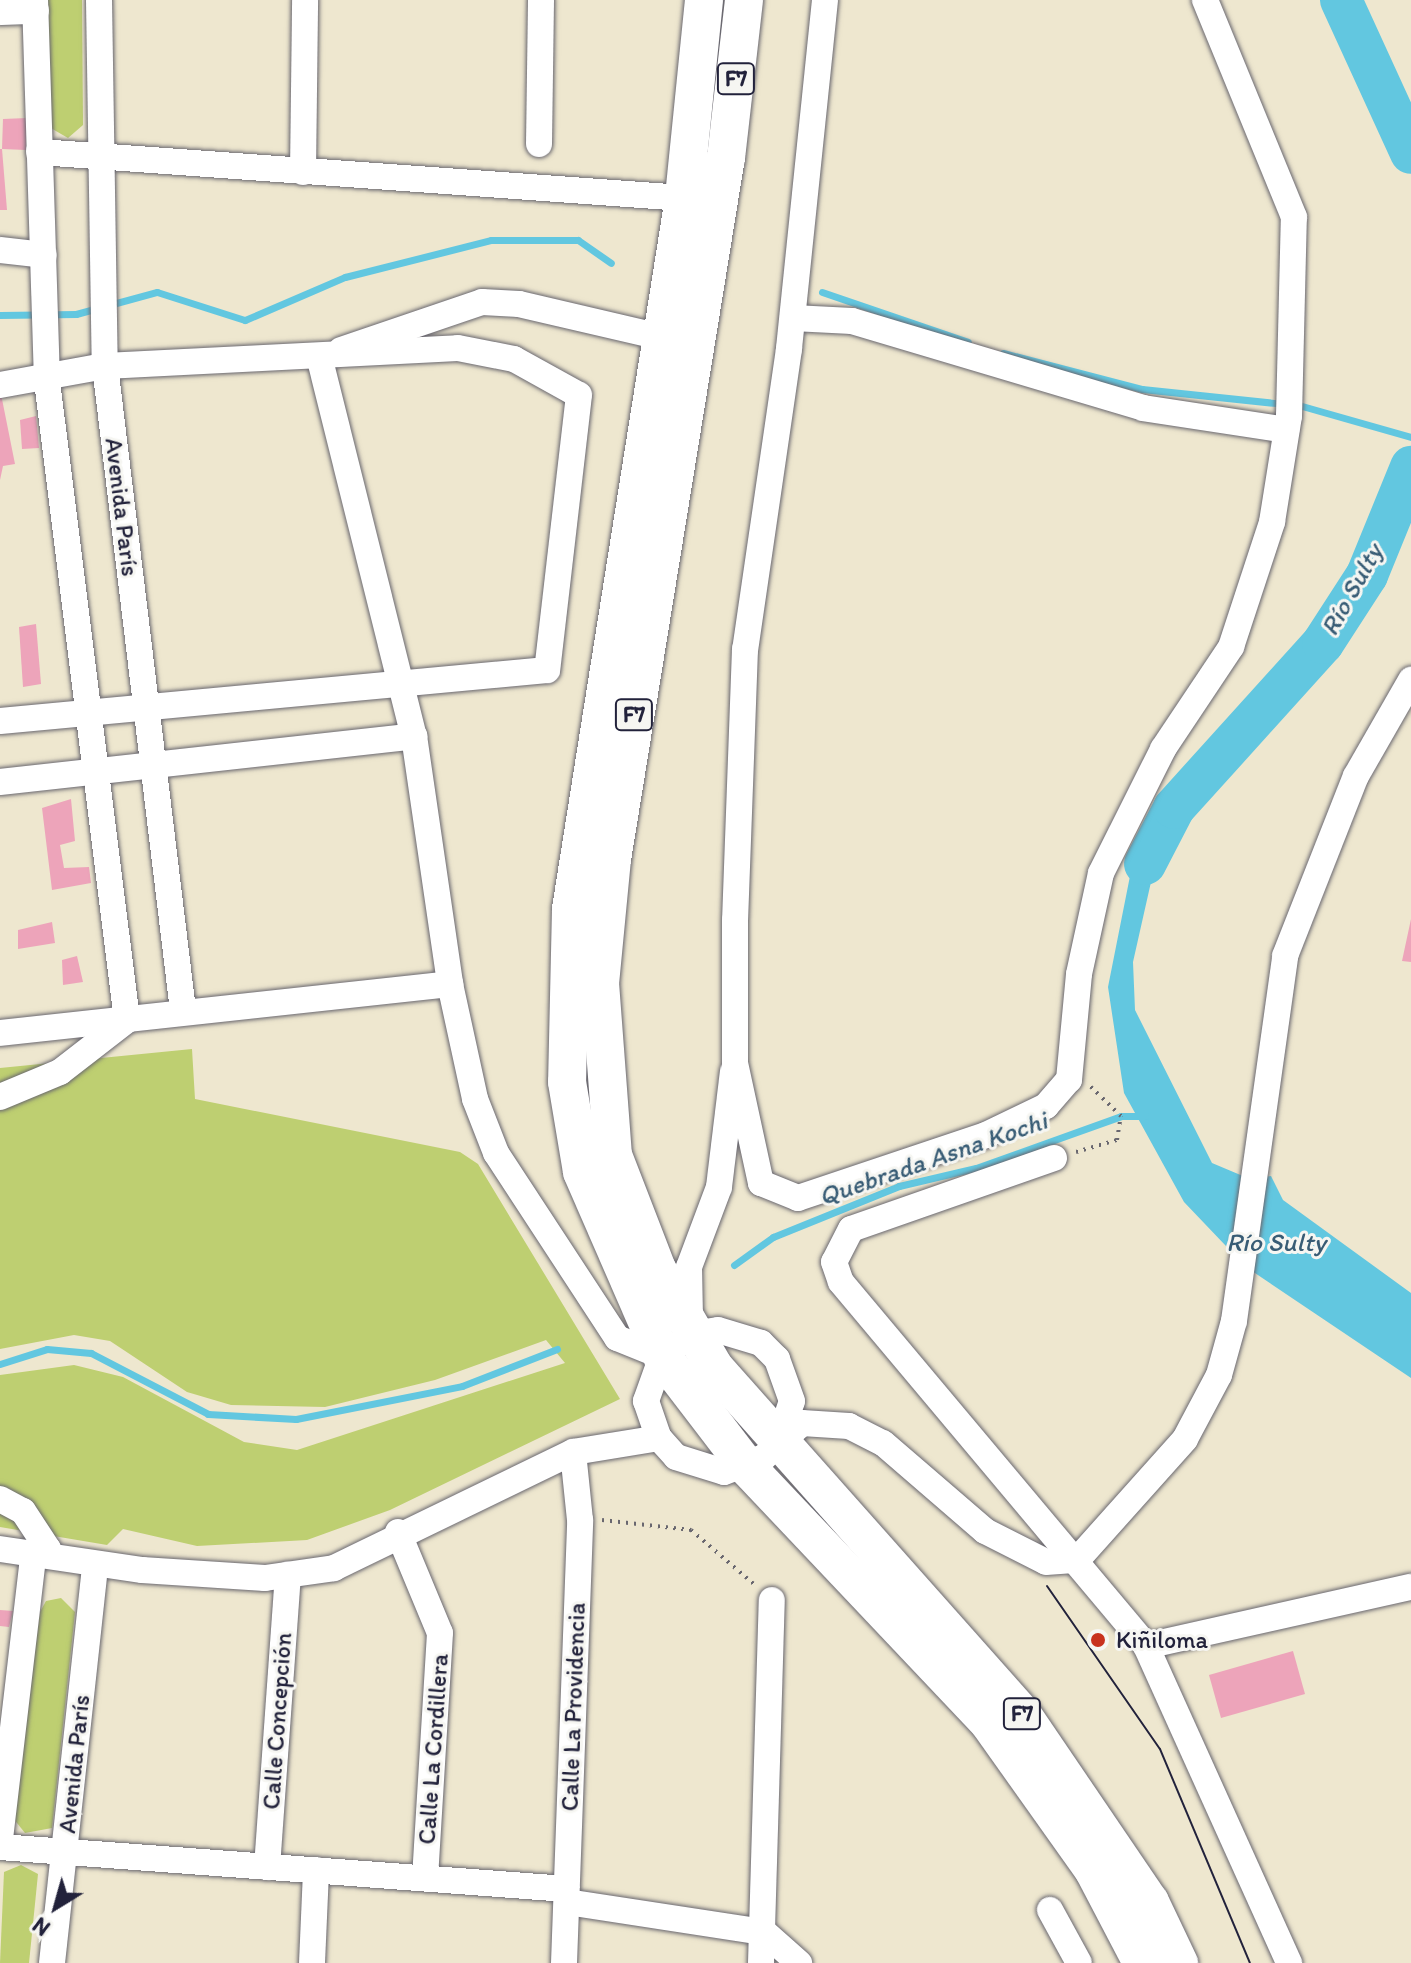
<!DOCTYPE html>
<html>
<head>
<meta charset="utf-8">
<style>
  body { margin:0 }
  #map { position:relative; width:1411px; height:1963px; overflow:hidden; background:#eee7cf; font-family:Itim,sans-serif }
  div>[style] { position:absolute }
  .green>* { inset:0; background:#becf71 }
  .water>* { inset:0; background:#62c7e0 }
  .stream>* { height:7px; margin:-3.5px; padding:0 3.5px; transform-origin:3.5px; border-radius:3.5px; background:#62c7e0 }
  .river>* { height:42px; margin:-21px; padding:0 21px; transform-origin:21px; border-radius:21px; background:#62c7e0 }
  .building>* { inset:0; background:#eda4ba }
  .path>* { height:4px; margin-top:-2px; transform-origin:0; background:repeating-linear-gradient(90deg,#69676f 0 2px,transparent 0 8px) }
  .roads { filter:drop-shadow(0 0 2px #69676f) drop-shadow(0 0 2px #69676f) }
  .minor>* { height:26px; margin:-13px; padding:0 13px; transform-origin:13px; border-radius:13px; background:#fff }
  .highway>* { height:38px; margin:-19px; padding:0 19px; transform-origin:19px; border-radius:19px; background:#fff }
  .tram>* { height:2px; margin:-1px; padding:0 1px; transform-origin:1px; border-radius:1px; background:#22223b }
  .dots>* { width:22px; height:22px; translate:-50% -50%; box-sizing:border-box; border:4px solid #f6f6f2; border-radius:50% }
  span { translate:-50% -50%; white-space:nowrap; text-align:center; line-height:1.15; -webkit-text-stroke:6px #f6f6f2; paint-order:stroke }
  .shield-label span { padding:2px 6px; background:#f6f6f2; border:2px solid; border-radius:6px; -webkit-text-stroke-width:0 }
  .shield-label { font-size:22px; color:#22223b; font-weight:700 }
  .street-label { font-size:24px; color:#22223b }
  .poi-label { font-size:24px; color:#22223b }
  .left { translate:0 -50%; text-align:left }
  .water-label { font-size:26px; color:#385c75; font-style:italic }
  .north { position:absolute; left:16px; top:1867px; width:80px; height:80px; -webkit-text-stroke:6px #f6f6f2; paint-order:stroke; rotate:217deg; font-size:22px; font-weight:700; line-height:32px; text-align:center; color:#22223b }
  .north::after { content:''; display:block; margin:auto; width:28px; height:36px; background:#22223b; clip-path:polygon(50% 0,100% 100%,50% 72%,0 100%) }
</style>
</head>
<body>
<div id="map">
  <div class="green">
    <i style="clip-path:polygon(48px 0,82px 0,83px 125px,68px 138px,49px 127px)"></i>
    <i style="clip-path:polygon(192px 1049px,195px 1099px,460px 1152px,478px 1164px,620px 1399px,390px 1510px,307px 1540px,197px 1546px,123px 1529px,107px 1545px,0 1527px,0 1375px,74px 1365px,123px 1377px,244px 1442px,297px 1450px,565px 1363px,546px 1340px,435px 1380px,325px 1407px,231px 1405px,187px 1392px,110px 1341px,74px 1335px,0 1349px,0 1068px)"></i>
    <i style="clip-path:polygon(61px 1598px,75px 1612px,52px 1828px,25px 1833px,13px 1818px,40px 1612px,46px 1601px)"></i>
    <i style="clip-path:polygon(21px 1865px,38px 1874px,29px 1963px,0 1963px,4px 1872px)"></i>
  </div>
  <div class="water">
    <i style="clip-path:polygon(1160px 806px,1189px 824px,1151px 882px,1133px 962px,1135px 1010px,1212px 1163px,1250px 1179px,1271px 1176px,1283px 1200px,1411px 1293px,1411px 1378px,1246px 1267px,1184px 1202px,1124px 1093px,1108px 987px,1130px 876px)"></i>
  </div>
  <div class="stream">
    <i style="left:822px;top:292px;width:154px;rotate:18.9deg"></i>
    <i style="left:0;top:315px;width:76px;rotate:-0.8deg"></i>
    <i style="left:76px;top:314px;width:84px;rotate:-15.2deg"></i>
    <i style="left:157px;top:292px;width:92px;rotate:17.7deg"></i>
    <i style="left:245px;top:320px;width:109px;rotate:-23.3deg"></i>
    <i style="left:345px;top:277px;width:151px;rotate:-14.2deg"></i>
    <i style="left:491px;top:240px;width:87px"></i>
    <i style="left:578px;top:240px;width:40px;rotate:34.9deg"></i>
    <i style="left:1003px;top:353px;width:144px;rotate:14.5deg"></i>
    <i style="left:1142px;top:389px;width:135px;rotate:6deg"></i>
    <i style="left:1302px;top:406px;width:113px;rotate:15.9deg"></i>
    <i style="left:734px;top:1265px;width:48px;rotate:-35.7deg"></i>
    <i style="left:773px;top:1237px;width:136px;rotate:-22deg"></i>
    <i style="left:899px;top:1186px;width:79px;rotate:-13.2deg"></i>
    <i style="left:976px;top:1168px;width:154px;rotate:-19.7deg"></i>
    <i style="left:1121px;top:1116px;width:24px"></i>
    <i style="left:0;top:1364px;width:49px;rotate:-17.7deg"></i>
    <i style="left:47px;top:1349px;width:44px;rotate:5.2deg"></i>
    <i style="left:91px;top:1353px;width:132px;rotate:27.5deg"></i>
    <i style="left:208px;top:1414px;width:88px;rotate:3.3deg"></i>
    <i style="left:296px;top:1419px;width:169px;rotate:-11.2deg"></i>
    <i style="left:462px;top:1386px;width:102px;rotate:-21.3deg"></i>
  </div>
  <div class="river">
    <i style="left:1341px;top:0;width:168px;rotate:65.4deg"></i>
    <i style="left:1145px;top:864px;width:63px;rotate:-62.6deg"></i>
    <i style="left:1174px;top:808px;width:222px;rotate:-47.9deg"></i>
    <i style="left:1323px;top:643px;width:81px;rotate:-57.1deg"></i>
    <i style="left:1367px;top:575px;width:117px;rotate:-67.8deg"></i>
  </div>
  <div class="building">
    <i style="clip-path:polygon(27px 118px,26px 150px,2px 149px,3px 119px)"></i>
    <i style="clip-path:polygon(0 149px,2px 149px,7px 210px,0 210px)"></i>
    <i style="clip-path:polygon(0 389px,15px 464px,3px 466px,0 480px)"></i>
    <i style="clip-path:polygon(36px 416px,39px 448px,22px 449px,20px 420px)"></i>
    <i style="clip-path:polygon(36px 624px,41px 684px,23px 687px,19px 627px)"></i>
    <i style="clip-path:polygon(71px 799px,75px 841px,60px 845px,64px 868px,89px 867px,91px 883px,52px 890px,42px 808px)"></i>
    <i style="clip-path:polygon(1411px 919px,1411px 962px,1402px 961px)"></i>
    <i style="clip-path:polygon(52px 922px,55px 943px,18px 949px,18px 930px)"></i>
    <i style="clip-path:polygon(77px 956px,83px 982px,63px 985px,62px 960px)"></i>
    <i style="clip-path:polygon(0 1610px,13px 1611px,9px 1627px,0 1626px)"></i>
    <i style="clip-path:polygon(1293px 1651px,1305px 1694px,1221px 1718px,1209px 1675px)"></i>
  </div>
  <div class="path">
    <i style="left:1076px;top:1152px;width:43px;rotate:-16.3deg"></i>
    <i style="left:1117px;top:1140px;width:24px;rotate:-81deg"></i>
    <i style="left:1121px;top:1116px;width:43px;rotate:-135.9deg"></i>
    <i style="left:602px;top:1520px;width:90px;rotate:6.4deg"></i>
    <i style="left:691px;top:1530px;width:84px;rotate:40.7deg"></i>
  </div>
  <div class="roads">
    <div class="minor">
      <i style="left:99px;top:0;width:366px;rotate:89.1deg"></i>
      <i style="left:105px;top:366px;width:650px;rotate:83.1deg"></i>
      <i style="left:825px;top:0;width:351px;rotate:95.9deg"></i>
      <i style="left:789px;top:349px;width:303px;rotate:98.3deg"></i>
      <i style="left:745px;top:649px;width:271px;rotate:92.1deg"></i>
      <i style="left:735px;top:920px;width:143px;rotate:90deg"></i>
      <i style="left:735px;top:1063px;width:123px;rotate:77.8deg"></i>
      <i style="left:761px;top:1183px;width:40px;rotate:22deg"></i>
      <i style="left:798px;top:1198px;width:198px;rotate:-18.5deg"></i>
      <i style="left:986px;top:1135px;width:67px;rotate:-25.8deg"></i>
      <i style="left:1046px;top:1106px;width:35px;rotate:-49deg"></i>
      <i style="left:1069px;top:1080px;width:106px;rotate:-84.6deg"></i>
      <i style="left:1079px;top:974px;width:103px;rotate:-77.7deg"></i>
      <i style="left:1101px;top:873px;width:139px;rotate:-63.4deg"></i>
      <i style="left:1163px;top:749px;width:123px;rotate:-56.3deg"></i>
      <i style="left:1231px;top:647px;width:132px;rotate:-71.8deg"></i>
      <i style="left:1272px;top:522px;width:107px;rotate:-80.9deg"></i>
      <i style="left:1289px;top:416px;width:199px;rotate:-88.6deg"></i>
      <i style="left:1294px;top:217px;width:235px;rotate:-112.3deg"></i>
      <i style="left:0;top:12px;width:36px;rotate:-2deg"></i>
      <i style="left:539px;top:144px;width:144px;rotate:-89.2deg"></i>
      <i style="left:39px;top:152px;width:647px;rotate:4.08deg"></i>
      <i style="left:303px;top:172px;width:172px;rotate:-89.3deg"></i>
      <i style="left:0;top:250px;width:44px;rotate:6.5deg"></i>
      <i style="left:793px;top:318px;width:59px;rotate:2.9deg"></i>
      <i style="left:852px;top:321px;width:304px;rotate:16.6deg"></i>
      <i style="left:1143px;top:408px;width:145px;rotate:8.7deg"></i>
      <i style="left:341px;top:350px;width:149px;rotate:-18.8deg"></i>
      <i style="left:482px;top:302px;width:37px;rotate:3deg"></i>
      <i style="left:519px;top:304px;width:146px;rotate:13.1deg"></i>
      <i style="left:320px;top:360px;width:388px;rotate:76deg"></i>
      <i style="left:414px;top:736px;width:251px;rotate:81.7deg"></i>
      <i style="left:450px;top:984px;width:118px;rotate:77.7deg"></i>
      <i style="left:475px;top:1099px;width:58px;rotate:68.7deg"></i>
      <i style="left:496px;top:1153px;width:221px;rotate:56.8deg"></i>
      <i style="left:617px;top:1338px;width:48px;rotate:21.8deg"></i>
      <i style="left:0;top:385px;width:107px;rotate:-10.3deg"></i>
      <i style="left:105px;top:366px;width:353px;rotate:-2.9deg"></i>
      <i style="left:458px;top:348px;width:57px;rotate:11.1deg"></i>
      <i style="left:514px;top:359px;width:74px;rotate:29deg"></i>
      <i style="left:579px;top:395px;width:277px;rotate:96.6deg"></i>
      <i style="left:547px;top:670px;width:549px;rotate:174.67deg"></i>
      <i style="left:0;top:782px;width:417px;rotate:-6.3deg"></i>
      <i style="left:0;top:1033px;width:453px;rotate:-6.2deg"></i>
      <i style="left:0;top:1097px;width:65px;rotate:-22.6deg"></i>
      <i style="left:60px;top:1072px;width:85px;rotate:-37.8deg"></i>
      <i style="left:127px;top:1020px;width:644px;rotate:-97.14deg"></i>
      <i style="left:47px;top:381px;width:381px;rotate:-91.8deg"></i>
      <i style="left:1054px;top:1158px;width:215px;rotate:160.7deg"></i>
      <i style="left:851px;top:1229px;width:37px;rotate:117deg"></i>
      <i style="left:834px;top:1262px;width:21px;rotate:71deg"></i>
      <i style="left:841px;top:1282px;width:475px;rotate:50deg"></i>
      <i style="left:1146px;top:1646px;width:348px;rotate:65.7deg"></i>
      <i style="left:690px;top:1318px;width:51px;rotate:-91.1deg"></i>
      <i style="left:689px;top:1267px;width:85px;rotate:-69.4deg"></i>
      <i style="left:719px;top:1187px;width:116px;rotate:-83.1deg"></i>
      <i style="left:777px;top:1445px;width:46px;rotate:-71.2deg"></i>
      <i style="left:792px;top:1401px;width:45px;rotate:-109.7deg"></i>
      <i style="left:777px;top:1359px;width:23px;rotate:-135deg"></i>
      <i style="left:761px;top:1343px;width:45px;rotate:-163.2deg"></i>
      <i style="left:718px;top:1330px;width:25px;rotate:171deg"></i>
      <i style="left:693px;top:1334px;width:38px;rotate:145deg"></i>
      <i style="left:662px;top:1356px;width:48px;rotate:109.6deg"></i>
      <i style="left:646px;top:1401px;width:39px;rotate:71deg"></i>
      <i style="left:659px;top:1438px;width:25px;rotate:48deg"></i>
      <i style="left:676px;top:1457px;width:50px;rotate:17.4deg"></i>
      <i style="left:724px;top:1472px;width:43px;rotate:-20.6deg"></i>
      <i style="left:764px;top:1457px;width:51px;rotate:-41.8deg"></i>
      <i style="left:802px;top:1423px;width:47px;rotate:3.7deg"></i>
      <i style="left:849px;top:1426px;width:38px;rotate:27deg"></i>
      <i style="left:883px;top:1443px;width:135px;rotate:40.8deg"></i>
      <i style="left:985px;top:1531px;width:68px;rotate:26.9deg"></i>
      <i style="left:1046px;top:1562px;width:31px;rotate:-4deg"></i>
      <i style="left:1077px;top:1560px;width:162px;rotate:-48.2deg"></i>
      <i style="left:1185px;top:1439px;width:72px;rotate:-62deg"></i>
      <i style="left:1219px;top:1375px;width:56px;rotate:-74.5deg"></i>
      <i style="left:1234px;top:1321px;width:369px;rotate:-82deg"></i>
      <i style="left:1285px;top:956px;width:193px;rotate:-68.5deg"></i>
      <i style="left:1356px;top:776px;width:111px;rotate:-60.2deg"></i>
      <i style="left:0;top:1499px;width:26px;rotate:28deg"></i>
      <i style="left:23px;top:1511px;width:45px;rotate:56.7deg"></i>
      <i style="left:48px;top:1549px;width:17px;rotate:149deg"></i>
      <i style="left:33px;top:1558px;width:283px;rotate:96.7deg"></i>
      <i style="left:398px;top:1532px;width:109px;rotate:67.4deg"></i>
      <i style="left:440px;top:1633px;width:245px;rotate:93.5deg"></i>
      <i style="left:0;top:1549px;width:144px;rotate:8.4deg"></i>
      <i style="left:142px;top:1570px;width:123px;rotate:3.7deg"></i>
      <i style="left:265px;top:1578px;width:70px;rotate:-8.2deg"></i>
      <i style="left:334px;top:1568px;width:266px;rotate:-25.9deg"></i>
      <i style="left:573px;top:1452px;width:87px;rotate:-9.2deg"></i>
      <i style="left:1146px;top:1646px;width:271px;rotate:-12.6deg"></i>
      <i style="left:0;top:1847px;width:568px;rotate:4.24deg"></i>
      <i style="left:267px;top:1867px;width:293px;rotate:-85.9deg"></i>
      <i style="left:567px;top:1902px;width:199px;rotate:8.7deg"></i>
      <i style="left:764px;top:1932px;width:47px;rotate:41.5deg"></i>
      <i style="left:1050px;top:1910px;width:60px;rotate:61.3deg"></i>
      <i style="left:52px;top:1963px;width:401px;rotate:-83.8deg"></i>
      <i style="left:312px;top:1963px;width:93px;rotate:-87.5deg"></i>
      <i style="left:564px;top:1963px;width:443px;rotate:-87.9deg"></i>
      <i style="left:580px;top:1520px;width:68px;rotate:-95.9deg"></i>
      <i style="left:761px;top:1963px;width:363px;rotate:-88.3deg"></i>
    </div>
    <div class="highway">
      <i style="left:704px;top:0;width:199px;rotate:95.8deg"></i>
      <i style="left:684px;top:198px;width:720px;rotate:99.03deg"></i>
      <i style="left:571px;top:909px;width:173px;rotate:91.3deg"></i>
      <i style="left:567px;top:1082px;width:91px;rotate:80.5deg"></i>
      <i style="left:582px;top:1172px;width:201px;rotate:66.5deg"></i>
      <i style="left:662px;top:1356px;width:140px;rotate:52.6deg"></i>
      <i style="left:747px;top:1467px;width:352px;rotate:46.6deg"></i>
      <i style="left:989px;top:1723px;width:181px;rotate:54.6deg"></i>
      <i style="left:1094px;top:1871px;width:104px;rotate:62.4deg"></i>
      <i style="left:744px;top:0;width:158px;rotate:96.5deg"></i>
      <i style="left:726px;top:157px;width:711px;rotate:99.22deg"></i>
      <i style="left:612px;top:859px;width:125px;rotate:95.5deg"></i>
      <i style="left:600px;top:983px;width:172px;rotate:85.7deg"></i>
      <i style="left:613px;top:1155px;width:122px;rotate:68.9deg"></i>
      <i style="left:657px;top:1269px;width:113px;rotate:59.8deg"></i>
      <i style="left:714px;top:1367px;width:464px;rotate:48.4deg"></i>
      <i style="left:1022px;top:1714px;width:227px;rotate:55.8deg"></i>
      <i style="left:1150px;top:1902px;width:68px;rotate:64.6deg"></i>
    </div>
  </div>
  <div class="tram">
    <i style="left:1047px;top:1586px;width:198px;rotate:55.3deg"></i>
    <i style="left:1160px;top:1749px;width:232px;rotate:67.2deg"></i>
  </div>
  <div class="dots">
    <i style="left:1098px;top:1640px;background:#c8321e"></i>
  </div>
  <div class="shield-label">
    <span style="left:736px;top:79px">F7</span>
    <span style="left:634px;top:715px">F7</span>
    <span style="left:1022px;top:1714px">F7</span>
  </div>
  <div class="street-label">
    <span style="left:122px;top:507px;rotate:83deg">Avenida París</span>
    <span style="left:573px;top:1707px;rotate:-88deg">Calle La Providencia</span>
    <span style="left:277px;top:1721px;rotate:-86deg">Calle Concepción</span>
    <span style="left:433px;top:1749px;rotate:-86deg">Calle La Cordillera</span>
    <span style="left:74px;top:1764px;rotate:-84deg">Avenida París</span>
  </div>
  <div class="poi-label">
    <span class="left" style="left:1116px;top:1640px">Kiñiloma</span>
  </div>
  <div class="water-label">
    <span style="left:1352px;top:590px;rotate:-61deg">Río Sulty</span>
    <span style="left:933px;top:1159px;rotate:-19deg">Quebrada Asna Kochi</span>
    <span style="left:1276px;top:1243px">Río Sulty</span>
  </div>
  <div class="north">N</div>
</div>
</body>
</html>
